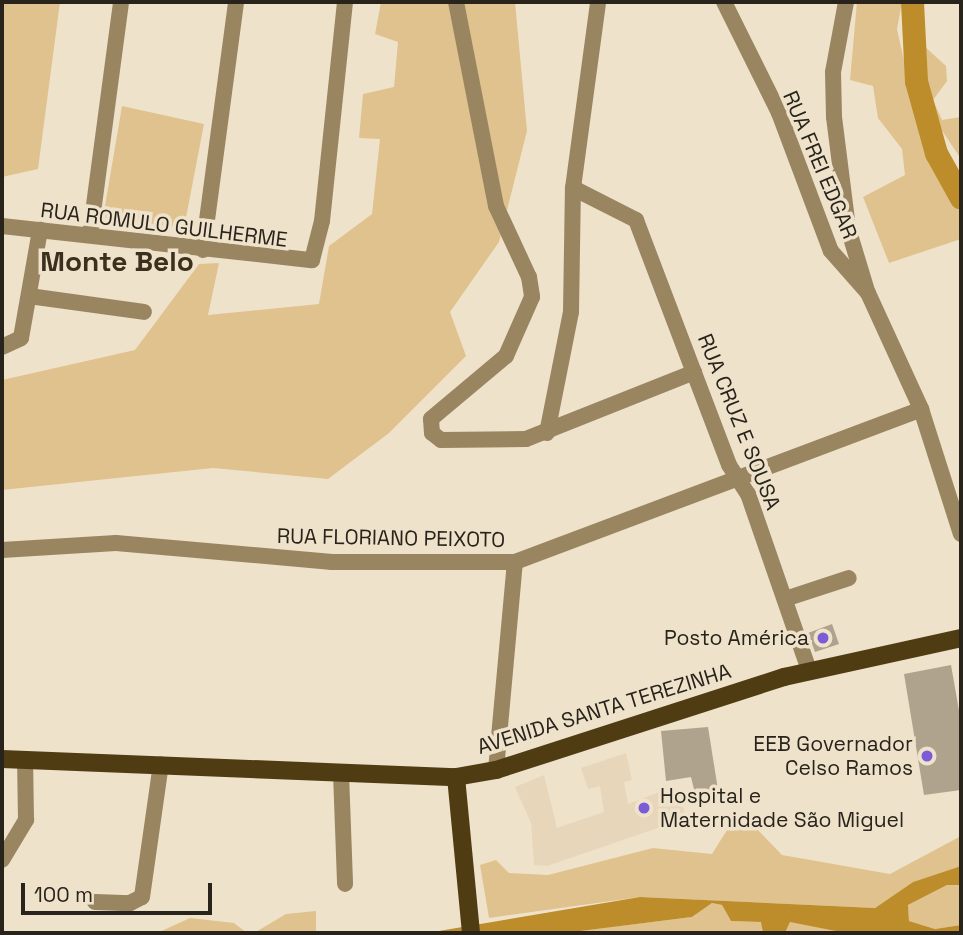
<!DOCTYPE html>
<html>
<head>
<meta charset="utf-8">
<style>
  body { margin:0 }
  #map { position:relative; width:963px; height:935px; overflow:hidden; background:#efe2cb; font-family:"Space Grotesk",sans-serif }
  div>[style] { position:absolute }
  .built>* { inset:0; background:#e7d6b9 }
  .green>* { inset:0; background:#e0c28e }
  .water>* { inset:0; background:#bd8d2b }
  .river>* { height:23px; margin:-11.5px; padding:0 11.5px; transform-origin:11.5px; border-radius:11.5px; background:#bd8d2b }
  .building>* { inset:0; background:#afa38d }
  .minor>* { height:16px; margin:-8px; padding:0 8px; transform-origin:8px; border-radius:8px; background:#9a8561 }
  .major>* { height:18px; margin:-9px; padding:0 9px; transform-origin:9px; border-radius:9px; background:#503c13 }
  .dots>* { width:19px; height:19px; translate:-50% -50%; box-sizing:border-box; border:4px solid #efe2cb; border-radius:50% }
  span { translate:-50% -50%; white-space:nowrap; text-align:center; line-height:1.15; -webkit-text-stroke:7px #efe2cb; paint-order:stroke }
  .street-label { font-size:21px; color:#28231b }
  .poi-label { font-size:21px; color:#28231b }
  .right { translate:-100% -50%; text-align:right }
  .left { translate:0 -50%; text-align:left }
  .district-label { font-size:28px; color:#3a301d; font-weight:700 }
  .frame { position:absolute; inset:0; border:4px solid #28231b; pointer-events:none }
  .scale { position:absolute; left:21px; top:883px; width:191px; height:32px; box-sizing:border-box; border:4px solid #28231b; border-top:0; padding-left:9px; font-size:21px; line-height:24px; white-space:nowrap; color:#28231b; -webkit-text-stroke:5px #efe2cb; paint-order:stroke }
</style>
</head>
<body>
<div id="map">
  <div class="built">
    <i style="clip-path:polygon(626px 753px,632px 780px,624px 782px,628px 804px,675px 786px,687px 818px,547px 866px,534px 865px,531px 823px,515px 787px,544px 775px,557px 828px,604px 812px,600px 786px,588px 789px,581px 768px)"></i>
  </div>
  <div class="green">
    <i style="clip-path:polygon(2px 2px,60px 2px,38px 169px,2px 177px)"></i>
    <i style="clip-path:polygon(381px 2px,515px 2px,527px 131px,499px 242px,450px 312px,466px 356px,389px 433px,328px 479px,213px 468px,2px 490px,2px 380px,135px 350px,199px 264px,219px 263px,208px 315px,319px 304px,329px 246px,372px 214px,380px 139px,359px 138px,363px 94px,394px 87px,398px 42px,375px 34px)"></i>
    <i style="clip-path:polygon(857px 2px,902px 2px,897px 29px,909px 83px,947px 186px,961px 204px,961px 239px,889px 263px,863px 197px,905px 175px,902px 149px,878px 118px,873px 86px,850px 80px)"></i>
    <i style="clip-path:polygon(917px 2px,924px 2px,923px 45px,946px 66px,947px 81px,933px 100px,942px 120px,961px 117px,961px 159px,929px 111px,920px 77px)"></i>
    <i style="clip-path:polygon(122px 106px,204px 124px,184px 228px,103px 218px)"></i>
    <i style="clip-path:polygon(756px 828px,782px 855px,890px 874px,961px 836px,961px 866px,913px 882px,875px 908px,640px 897px,489px 918px,480px 865px,496px 860px,509px 873px,548px 875px,653px 848px,712px 854px,727px 830px)"></i>
    <i style="clip-path:polygon(947px 885px,961px 885px,961px 925px,935px 929px,909px 921px,908px 905px)"></i>
    <i style="clip-path:polygon(712px 903px,722px 905px,731px 921px,761px 922px,766px 931px,565px 933px,692px 917px)"></i>
    <i style="clip-path:polygon(316px 911px,316px 933px,254px 933px,286px 914px)"></i>
    <i style="clip-path:polygon(190px 918px,234px 923px,247px 933px,157px 933px)"></i>
    <i style="clip-path:polygon(790px 922px,836px 927px,846px 933px,785px 933px)"></i>
  </div>
  <div class="water">
    <i style="clip-path:polygon(961px 866px,961px 885px,947px 885px,908px 905px,909px 921px,935px 929px,961px 925px,961px 933px,846px 933px,790px 922px,785px 933px,763px 933px,761px 922px,731px 921px,722px 905px,712px 903px,692px 917px,565px 933px,427px 933px,640px 897px,875px 908px,913px 882px)"></i>
  </div>
  <div class="river">
    <i style="left:912px;top:2px;width:79px;rotate:87.1deg"></i>
    <i style="left:916px;top:81px;width:75px;rotate:74.5deg"></i>
    <i style="left:936px;top:153px;width:51px;rotate:60.9deg"></i>
  </div>
  <div class="building">
    <i style="clip-path:polygon(832px 624px,839px 644px,815px 652px,808px 633px)"></i>
    <i style="clip-path:polygon(951px 665px,961px 722px,961px 790px,924px 795px,904px 674px)"></i>
    <i style="clip-path:polygon(708px 727px,719px 796px,698px 806px,691px 777px,666px 781px,661px 731px)"></i>
  </div>
  <div class="minor">
    <i style="left:456px;top:2px;width:208px;rotate:78.9deg"></i>
    <i style="left:496px;top:206px;width:78px;rotate:65.1deg"></i>
    <i style="left:529px;top:277px;width:20px;rotate:81deg"></i>
    <i style="left:532px;top:297px;width:64px;rotate:113.8deg"></i>
    <i style="left:506px;top:356px;width:98px;rotate:140deg"></i>
    <i style="left:431px;top:419px;width:14px;rotate:86deg"></i>
    <i style="left:432px;top:433px;width:11px;rotate:38deg"></i>
    <i style="left:441px;top:440px;width:85px;rotate:-0.7deg"></i>
    <i style="left:526px;top:439px;width:181px;rotate:-21.7deg"></i>
    <i style="left:724px;top:2px;width:124px;rotate:63.6deg"></i>
    <i style="left:779px;top:113px;width:147px;rotate:69.4deg"></i>
    <i style="left:831px;top:251px;width:56px;rotate:48.6deg"></i>
    <i style="left:868px;top:293px;width:128px;rotate:65.4deg"></i>
    <i style="left:921px;top:409px;width:131px;rotate:72.3deg"></i>
    <i style="left:846px;top:2px;width:71px;rotate:100.5deg"></i>
    <i style="left:833px;top:72px;width:45px;rotate:88.7deg"></i>
    <i style="left:834px;top:117px;width:112px;rotate:82.8deg"></i>
    <i style="left:848px;top:228px;width:66px;rotate:73.2deg"></i>
    <i style="left:573px;top:188px;width:71px;rotate:26.9deg"></i>
    <i style="left:636px;top:220px;width:262px;rotate:69.2deg"></i>
    <i style="left:729px;top:465px;width:35px;rotate:57deg"></i>
    <i style="left:748px;top:494px;width:186px;rotate:70.9deg"></i>
    <i style="left:2px;top:226px;width:312px;rotate:6.3deg"></i>
    <i style="left:312px;top:260px;width:40px;rotate:-75.6deg"></i>
    <i style="left:322px;top:221px;width:220px;rotate:-84deg"></i>
    <i style="left:90px;top:235px;width:235px;rotate:-82.4deg"></i>
    <i style="left:203px;top:250px;width:250px;rotate:-82.4deg"></i>
    <i style="left:29px;top:296px;width:116px;rotate:7.9deg"></i>
    <i style="left:2px;top:347px;width:21px;rotate:-25deg"></i>
    <i style="left:21px;top:338px;width:110px;rotate:-80deg"></i>
    <i style="left:547px;top:433px;width:123px;rotate:-78.8deg"></i>
    <i style="left:571px;top:312px;width:124px;rotate:-89.1deg"></i>
    <i style="left:573px;top:188px;width:188px;rotate:-82.3deg"></i>
    <i style="left:2px;top:550px;width:114px;rotate:-3.5deg"></i>
    <i style="left:116px;top:543px;width:217px;rotate:5deg"></i>
    <i style="left:332px;top:562px;width:183px"></i>
    <i style="left:515px;top:562px;width:434px;rotate:-20.6deg"></i>
    <i style="left:785px;top:599px;width:67px;rotate:-18.2deg"></i>
    <i style="left:496px;top:770px;width:209px;rotate:-84.8deg"></i>
    <i style="left:341px;top:773px;width:111px;rotate:87.9deg"></i>
    <i style="left:2px;top:860px;width:47px;rotate:-59deg"></i>
    <i style="left:26px;top:820px;width:61px;rotate:-90.9deg"></i>
    <i style="left:95px;top:902px;width:35px;rotate:2deg"></i>
    <i style="left:130px;top:903px;width:13px;rotate:-27deg"></i>
    <i style="left:142px;top:897px;width:134px;rotate:-81.9deg"></i>
  </div>
  <div class="major">
    <i style="left:2px;top:759px;width:454px;rotate:2.3deg"></i>
    <i style="left:456px;top:777px;width:41px;rotate:-9.9deg"></i>
    <i style="left:496px;top:770px;width:303px;rotate:-17.9deg"></i>
    <i style="left:784px;top:677px;width:181px;rotate:-12.4deg"></i>
    <i style="left:456px;top:777px;width:157px;rotate:84.5deg"></i>
  </div>
  <div class="dots">
    <i style="left:823px;top:638px;background:#7b5cd6"></i>
    <i style="left:927px;top:756px;background:#7b5cd6"></i>
    <i style="left:644px;top:808px;background:#7b5cd6"></i>
  </div>
  <div class="street-label">
    <span style="left:820px;top:165px;rotate:67deg">RUA FREI EDGAR</span>
    <span style="left:164px;top:225px;rotate:7deg">RUA ROMULO GUILHERME</span>
    <span style="left:739px;top:422px;rotate:68deg">RUA CRUZ E SOUSA</span>
    <span style="left:391px;top:538px;rotate:1deg">RUA FLORIANO PEIXOTO</span>
    <span style="left:604px;top:709px;rotate:-17deg">AVENIDA SANTA TEREZINHA</span>
  </div>
  <div class="poi-label">
    <span class="right" style="left:809px;top:638px">Posto América</span>
    <span class="right" style="left:913px;top:756px">EEB Governador<br>Celso Ramos</span>
    <span class="left" style="left:660px;top:808px">Hospital e<br>Maternidade São Miguel</span>
  </div>
  <div class="district-label">
    <span style="left:117px;top:261px">Monte Belo</span>
  </div>
  <div class="frame"></div>
  <div class="scale">100 m</div>
</div>
</body>
</html>
